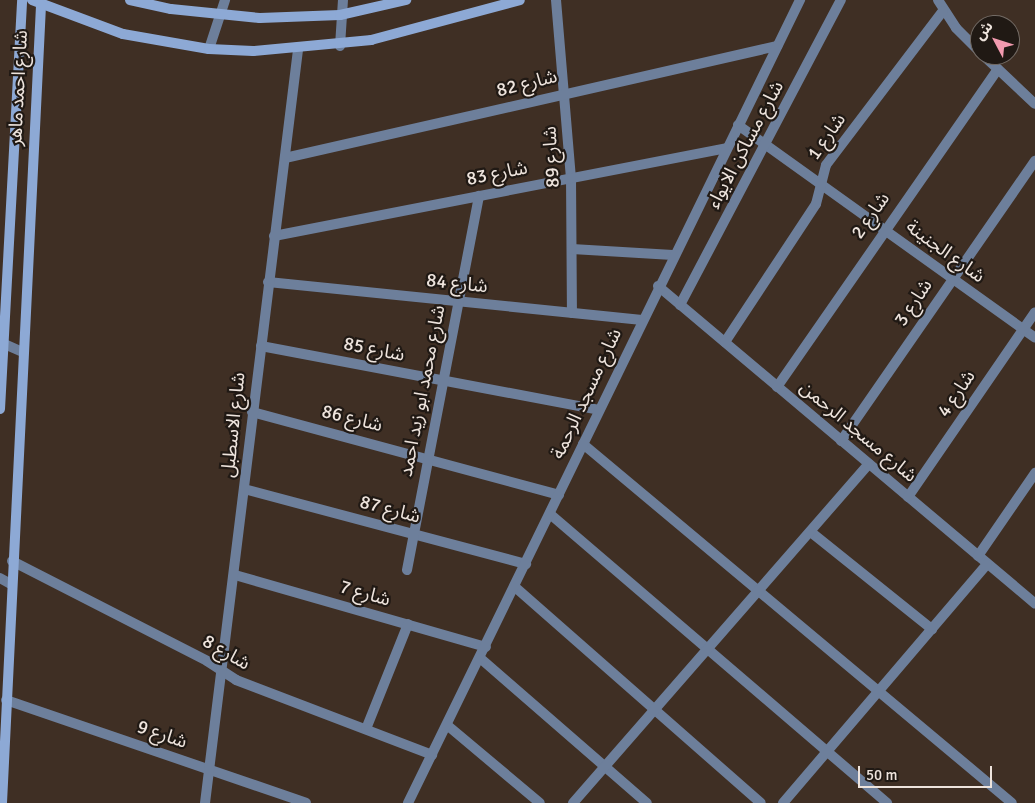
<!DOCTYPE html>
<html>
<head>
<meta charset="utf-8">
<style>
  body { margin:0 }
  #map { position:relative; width:1035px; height:803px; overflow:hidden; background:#3f2f24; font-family:Signika,"Noto Sans Arabic",sans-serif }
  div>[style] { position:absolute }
  .street>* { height:10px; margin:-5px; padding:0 5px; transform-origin:5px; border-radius:5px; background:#6d7f9b }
  .secondary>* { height:10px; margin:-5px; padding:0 5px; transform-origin:5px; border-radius:5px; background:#8da9d5 }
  span { translate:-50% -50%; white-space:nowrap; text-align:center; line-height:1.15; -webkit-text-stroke:4.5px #201914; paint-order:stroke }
  .street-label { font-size:19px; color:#eee4dd }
  .north { position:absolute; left:970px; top:15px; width:50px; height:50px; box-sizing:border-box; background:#201914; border:1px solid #726a64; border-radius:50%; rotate:310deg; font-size:14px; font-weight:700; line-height:20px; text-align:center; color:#eee4dd }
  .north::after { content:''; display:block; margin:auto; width:18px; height:22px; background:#f29aaf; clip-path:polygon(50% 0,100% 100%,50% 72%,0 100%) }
  .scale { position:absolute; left:858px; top:766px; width:134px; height:22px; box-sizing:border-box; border:2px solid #eee4dd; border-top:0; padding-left:6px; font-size:15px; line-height:18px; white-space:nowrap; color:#eee4dd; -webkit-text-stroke:4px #201914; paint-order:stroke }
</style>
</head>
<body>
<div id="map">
  <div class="street">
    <i style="left:556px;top:0;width:178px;rotate:85.2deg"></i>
    <i style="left:571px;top:177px;width:136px;rotate:89.6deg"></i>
    <i style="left:938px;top:0;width:33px;rotate:57deg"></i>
    <i style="left:956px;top:28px;width:34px;rotate:45deg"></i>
    <i style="left:340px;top:46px;width:46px;rotate:-86.3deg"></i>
    <i style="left:209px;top:49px;width:52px;rotate:-71.9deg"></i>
    <i style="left:983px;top:55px;width:71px;rotate:43.3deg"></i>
    <i style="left:738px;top:125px;width:365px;rotate:35.6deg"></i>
    <i style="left:285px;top:158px;width:505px;rotate:-12.82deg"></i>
    <i style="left:274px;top:236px;width:461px;rotate:-11deg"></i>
    <i style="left:572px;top:249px;width:101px;rotate:3.4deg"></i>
    <i style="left:268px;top:282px;width:376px;rotate:5.8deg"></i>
    <i style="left:658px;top:286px;width:493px;rotate:40.1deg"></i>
    <i style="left:680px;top:305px;width:345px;rotate:-62.2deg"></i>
    <i style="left:0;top:342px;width:24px;rotate:24deg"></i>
    <i style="left:725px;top:342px;width:165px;rotate:-56.6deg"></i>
    <i style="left:816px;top:204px;width:40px;rotate:-75.6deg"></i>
    <i style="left:826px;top:165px;width:193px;rotate:-52.8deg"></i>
    <i style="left:261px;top:346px;width:344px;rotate:10.7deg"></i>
    <i style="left:777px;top:387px;width:387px;rotate:-55.2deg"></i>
    <i style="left:252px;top:412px;width:318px;rotate:15.1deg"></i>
    <i style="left:841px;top:441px;width:341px;rotate:-55.3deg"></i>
    <i style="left:583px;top:444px;width:559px;rotate:39.92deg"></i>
    <i style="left:244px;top:489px;width:292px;rotate:14.9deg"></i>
    <i style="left:908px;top:497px;width:224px;rotate:-55.5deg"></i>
    <i style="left:550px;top:514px;width:444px;rotate:40.6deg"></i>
    <i style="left:812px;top:533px;width:154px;rotate:38.7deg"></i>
    <i style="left:978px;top:556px;width:101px;rotate:-55.5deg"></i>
    <i style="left:12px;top:561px;width:219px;rotate:27.1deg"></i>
    <i style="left:207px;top:661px;width:35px;rotate:33deg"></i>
    <i style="left:236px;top:680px;width:210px;rotate:20.9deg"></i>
    <i style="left:407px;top:570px;width:381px;rotate:-79.1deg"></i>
    <i style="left:235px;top:575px;width:261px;rotate:16deg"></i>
    <i style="left:0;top:578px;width:13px;rotate:29deg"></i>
    <i style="left:515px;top:587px;width:327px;rotate:41.3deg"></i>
    <i style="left:480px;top:658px;width:221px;rotate:41deg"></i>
    <i style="left:6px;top:700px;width:317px;rotate:18.9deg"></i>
    <i style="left:447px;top:725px;width:121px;rotate:40deg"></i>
    <i style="left:366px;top:729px;width:113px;rotate:-68.2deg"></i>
    <i style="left:205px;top:803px;width:759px;rotate:-82.96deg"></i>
    <i style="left:408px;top:803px;width:894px;rotate:-63.98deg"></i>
    <i style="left:573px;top:803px;width:450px;rotate:-48.9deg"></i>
    <i style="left:783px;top:803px;width:314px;rotate:-49.5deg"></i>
  </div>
  <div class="secondary">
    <i style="left:32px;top:0;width:97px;rotate:20.5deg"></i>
    <i style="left:123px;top:34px;width:87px;rotate:9.9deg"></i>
    <i style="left:209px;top:49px;width:44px;rotate:2.6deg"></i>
    <i style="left:253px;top:51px;width:119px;rotate:-5.3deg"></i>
    <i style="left:371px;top:40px;width:154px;rotate:-15deg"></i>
    <i style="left:130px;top:0;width:42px;rotate:12.4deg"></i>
    <i style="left:171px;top:9px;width:89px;rotate:5.8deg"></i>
    <i style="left:260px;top:18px;width:80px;rotate:-2.1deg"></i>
    <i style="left:340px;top:15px;width:68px;rotate:-12.8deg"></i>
    <i style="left:0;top:409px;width:410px;rotate:-86.9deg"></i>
    <i style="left:2px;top:803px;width:799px;rotate:-87.2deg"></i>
  </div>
  <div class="street-label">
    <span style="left:527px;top:84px;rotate:-14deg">شارع 82</span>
    <span style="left:19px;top:88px;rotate:-87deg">شارع احمد ماهر</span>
    <span style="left:827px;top:137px;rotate:-55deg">شارع 1</span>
    <span style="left:746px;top:145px;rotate:-62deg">شارع مساكن الايواء</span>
    <span style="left:552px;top:157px;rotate:-93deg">شارع 89</span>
    <span style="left:497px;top:174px;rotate:-11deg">شارع 83</span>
    <span style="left:871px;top:216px;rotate:-55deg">شارع 2</span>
    <span style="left:945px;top:252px;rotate:36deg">شارع الجنينة</span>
    <span style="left:457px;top:284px;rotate:6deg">شارع 84</span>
    <span style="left:914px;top:303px;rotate:-56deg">شارع 3</span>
    <span style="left:374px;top:350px;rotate:11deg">شارع 85</span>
    <span style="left:423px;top:391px;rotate:-79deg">شارع محمد ابو زيد احمد</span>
    <span style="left:587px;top:394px;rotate:-65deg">شارع مسجد الرحمة</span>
    <span style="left:957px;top:394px;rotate:-56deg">شارع 4</span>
    <span style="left:352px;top:419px;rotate:14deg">شارع 86</span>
    <span style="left:234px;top:425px;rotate:-84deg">شارع الاسطبل</span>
    <span style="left:858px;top:432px;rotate:40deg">شارع مسجد الرحمن</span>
    <span style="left:390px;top:510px;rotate:15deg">شارع 87</span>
    <span style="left:365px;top:594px;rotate:16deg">شارع 7</span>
    <span style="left:226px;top:653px;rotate:30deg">شارع 8</span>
    <span style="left:162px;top:735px;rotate:19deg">شارع 9</span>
  </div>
  <div class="north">ش</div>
  <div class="scale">50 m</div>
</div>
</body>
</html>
